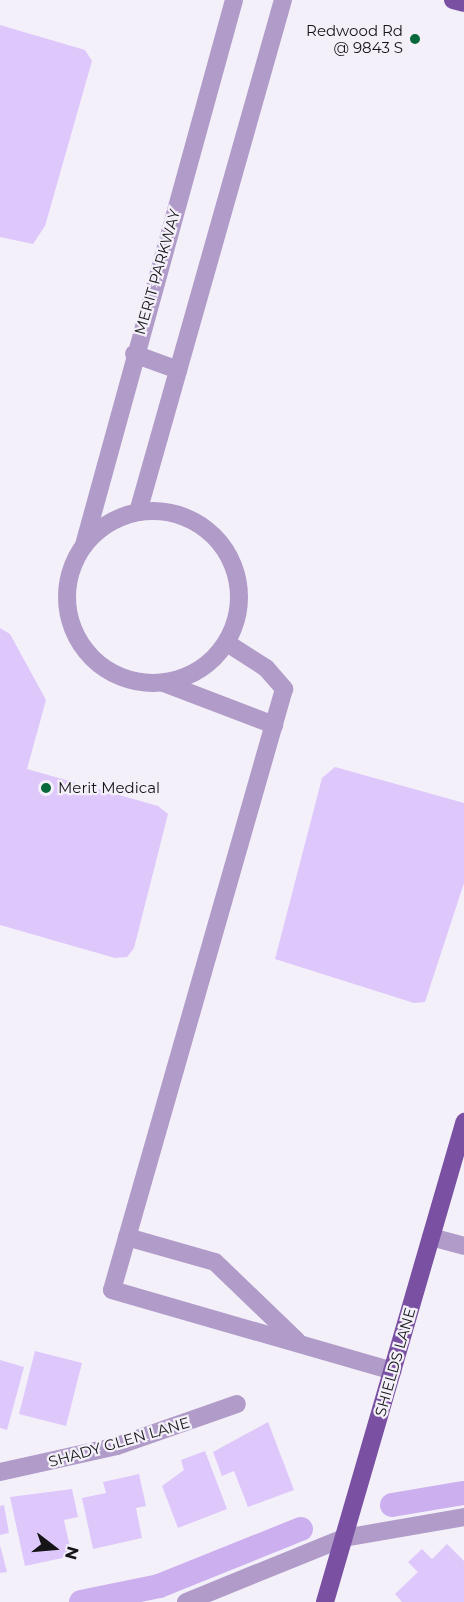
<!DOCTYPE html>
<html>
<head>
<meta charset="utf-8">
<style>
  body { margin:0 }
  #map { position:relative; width:464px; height:1602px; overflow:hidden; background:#f4f0f9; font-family:Montserrat,sans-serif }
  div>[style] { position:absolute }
  .canal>* { height:24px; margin:-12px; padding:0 12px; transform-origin:12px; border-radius:12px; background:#ccafee }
  .building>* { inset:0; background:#dec7fb }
  .minor>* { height:18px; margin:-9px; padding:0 9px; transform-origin:9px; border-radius:9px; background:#b09bc9 }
  .minor>.ring { margin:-9px; padding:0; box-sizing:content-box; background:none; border:18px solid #b09bc9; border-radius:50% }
  .major>* { height:18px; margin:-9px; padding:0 9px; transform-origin:9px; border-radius:9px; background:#7950a2 }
  .dots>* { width:16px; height:16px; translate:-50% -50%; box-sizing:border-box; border:3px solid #f4f0f9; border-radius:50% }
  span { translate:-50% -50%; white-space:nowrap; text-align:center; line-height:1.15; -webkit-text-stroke:4.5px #f4f0f9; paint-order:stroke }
  .poi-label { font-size:15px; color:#151417 }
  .right { translate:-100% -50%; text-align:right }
  .left { translate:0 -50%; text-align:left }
  .street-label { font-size:15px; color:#151417 }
  .north { position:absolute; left:24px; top:1518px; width:60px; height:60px; -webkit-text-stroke:4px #f4f0f9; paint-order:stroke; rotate:106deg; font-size:16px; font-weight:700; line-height:24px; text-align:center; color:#151417 }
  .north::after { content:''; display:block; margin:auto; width:21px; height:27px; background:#151417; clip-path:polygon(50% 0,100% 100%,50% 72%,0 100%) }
</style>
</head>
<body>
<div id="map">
  <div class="canal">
    <i style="left:392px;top:1505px;width:73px;rotate:-9.5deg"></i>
    <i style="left:81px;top:1602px;width:80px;rotate:-11.6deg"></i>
    <i style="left:159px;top:1586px;width:153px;rotate:-21.9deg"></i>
  </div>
  <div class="building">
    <i style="clip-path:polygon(0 25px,85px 50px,92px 61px,45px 226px,33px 244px,0 237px)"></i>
    <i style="clip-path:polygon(0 628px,10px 634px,46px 700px,27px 769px,158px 806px,168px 814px,134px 948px,127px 957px,115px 958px,0 925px)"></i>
    <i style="clip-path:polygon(335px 767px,464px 803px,464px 883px,425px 1002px,414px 1003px,275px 959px,322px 778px)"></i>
    <i style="clip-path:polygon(35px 1351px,82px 1363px,66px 1426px,19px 1414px)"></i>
    <i style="clip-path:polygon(0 1360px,24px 1367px,7px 1430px,0 1428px)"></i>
    <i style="clip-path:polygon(268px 1422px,294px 1490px,248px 1507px,234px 1471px,222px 1476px,213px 1452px)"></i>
    <i style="clip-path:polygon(205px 1451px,227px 1509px,178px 1528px,162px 1486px,184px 1470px,181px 1460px)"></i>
    <i style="clip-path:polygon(139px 1474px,146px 1506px,136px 1508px,142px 1538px,93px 1549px,82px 1498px,106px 1493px,103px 1482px)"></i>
    <i style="clip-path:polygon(72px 1489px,78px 1517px,64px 1520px,72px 1556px,25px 1566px,10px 1497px)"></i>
    <i style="clip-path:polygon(4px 1505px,9px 1533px,0 1535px,0 1506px)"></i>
    <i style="clip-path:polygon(447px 1544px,464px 1561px,464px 1602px,402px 1602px,395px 1594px,418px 1572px,408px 1562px,422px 1549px,432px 1559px)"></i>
    <i style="clip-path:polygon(0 1545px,7px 1572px,0 1573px)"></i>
  </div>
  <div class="minor">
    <i style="left:134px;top:354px;width:47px;rotate:20deg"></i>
    <i class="ring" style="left:67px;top:511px;width:154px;height:154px"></i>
    <i style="left:138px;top:512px;width:532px;rotate:-74.19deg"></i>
    <i style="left:84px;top:545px;width:565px;rotate:-74.61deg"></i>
    <i style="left:227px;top:643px;width:46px;rotate:32.7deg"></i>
    <i style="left:266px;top:668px;width:28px;rotate:49deg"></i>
    <i style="left:284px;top:689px;width:625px;rotate:105.97deg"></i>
    <i style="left:112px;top:1290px;width:292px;rotate:16.1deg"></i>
    <i style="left:164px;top:683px;width:118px;rotate:20.9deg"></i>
    <i style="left:127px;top:1237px;width:91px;rotate:15.9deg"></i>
    <i style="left:215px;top:1262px;width:114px;rotate:43.9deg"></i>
    <i style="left:431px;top:1237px;width:34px;rotate:15deg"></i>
    <i style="left:0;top:1472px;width:120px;rotate:-12.5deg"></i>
    <i style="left:117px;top:1446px;width:127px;rotate:-19.3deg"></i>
    <i style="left:186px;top:1602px;width:170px;rotate:-22.1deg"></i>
    <i style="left:344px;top:1538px;width:122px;rotate:-9.9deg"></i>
  </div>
  <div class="major">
    <i style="left:453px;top:0;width:11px;rotate:15deg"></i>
    <i style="left:325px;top:1602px;width:500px;rotate:-73.8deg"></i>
  </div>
  <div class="dots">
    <i style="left:415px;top:39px;background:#08673b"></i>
    <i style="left:46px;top:788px;background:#08673b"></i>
  </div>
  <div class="poi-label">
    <span class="right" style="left:403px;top:39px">Redwood Rd<br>@ 9843 S</span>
    <span class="left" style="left:58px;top:788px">Merit Medical</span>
  </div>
  <div class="street-label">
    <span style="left:157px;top:272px;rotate:-74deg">MERIT PARKWAY</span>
    <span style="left:395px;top:1362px;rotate:-74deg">SHIELDS LANE</span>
    <span style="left:119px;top:1442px;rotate:-16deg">SHADY GLEN LANE</span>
  </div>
  <div class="north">N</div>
</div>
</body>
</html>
